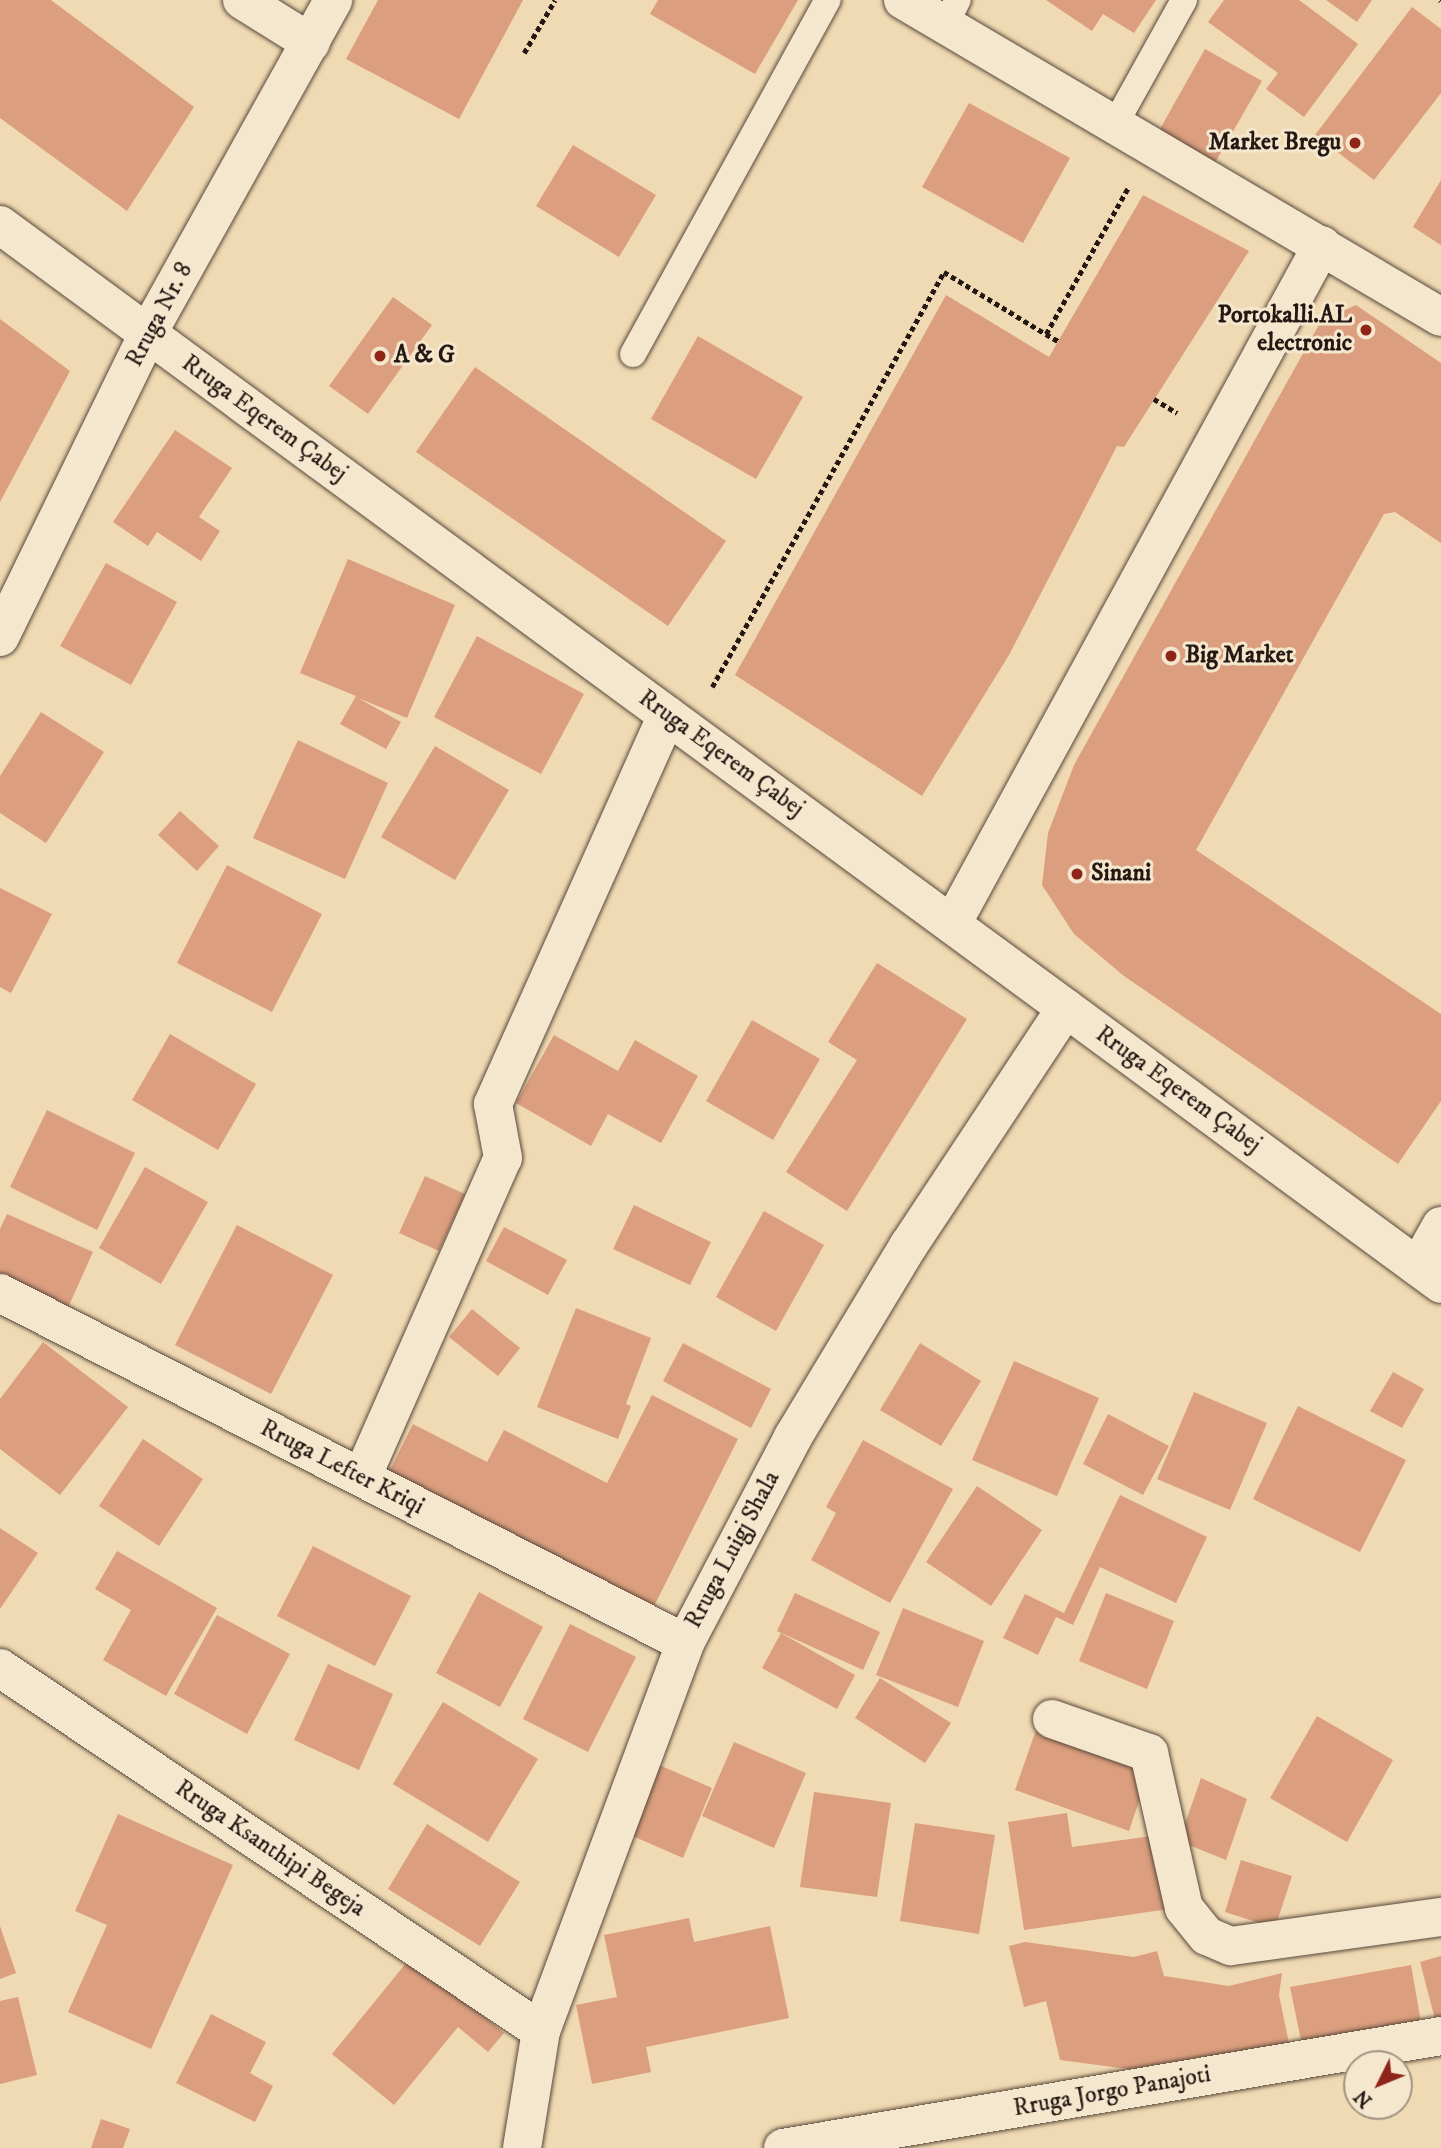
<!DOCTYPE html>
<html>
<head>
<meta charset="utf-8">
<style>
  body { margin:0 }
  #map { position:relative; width:1441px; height:2148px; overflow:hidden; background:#f0dab3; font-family:"IM FELL DW Pica",serif }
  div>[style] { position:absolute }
  .building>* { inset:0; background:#db9e7e }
  .path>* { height:4.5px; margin-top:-2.25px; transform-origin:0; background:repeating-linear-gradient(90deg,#251813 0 5px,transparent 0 8.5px) }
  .roads { filter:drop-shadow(0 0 2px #58483b) drop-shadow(0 0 2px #58483b) }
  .service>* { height:26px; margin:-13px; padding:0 13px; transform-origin:13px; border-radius:13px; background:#f5e7ce }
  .minor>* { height:38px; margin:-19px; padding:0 19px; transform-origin:19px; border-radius:19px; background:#f5e7ce }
  .dots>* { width:19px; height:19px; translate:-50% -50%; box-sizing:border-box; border:4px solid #f5e7ce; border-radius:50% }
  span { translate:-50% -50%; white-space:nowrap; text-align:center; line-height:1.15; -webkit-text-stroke:6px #f5e7ce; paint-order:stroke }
  .poi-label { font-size:24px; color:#251813; font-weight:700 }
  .right { translate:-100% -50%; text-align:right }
  .left { translate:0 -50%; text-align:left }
  .street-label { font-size:24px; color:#251813 }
  .north { position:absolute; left:1343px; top:2050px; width:70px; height:70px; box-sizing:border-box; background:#f5e7ce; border:2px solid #a29483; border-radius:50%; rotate:227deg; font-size:19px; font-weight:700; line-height:28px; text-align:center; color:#251813 }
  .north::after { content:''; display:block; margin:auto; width:24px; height:32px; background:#8f2418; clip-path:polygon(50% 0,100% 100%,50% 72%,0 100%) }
</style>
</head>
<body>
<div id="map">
  <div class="building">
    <i style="clip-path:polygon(0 0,51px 0,194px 107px,127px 211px,0 118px)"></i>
    <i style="clip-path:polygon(378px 0,523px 0,459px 119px,346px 59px)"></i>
    <i style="clip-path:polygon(658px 0,798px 0,755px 74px,650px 14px)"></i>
    <i style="clip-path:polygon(1046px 0,1156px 0,1134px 33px,1103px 14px,1092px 31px)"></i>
    <i style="clip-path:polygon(1224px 0,1299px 0,1358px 44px,1304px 117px,1266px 89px,1278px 73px,1208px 22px)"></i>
    <i style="clip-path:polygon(1326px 0,1372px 0,1357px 22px)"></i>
    <i style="clip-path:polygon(1412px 7px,1441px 29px,1441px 93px,1374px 180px,1315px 135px)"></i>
    <i style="clip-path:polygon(1205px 49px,1262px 81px,1212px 168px,1156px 136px)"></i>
    <i style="clip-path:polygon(969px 103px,1070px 158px,1023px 243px,922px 187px)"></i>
    <i style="clip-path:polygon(573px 145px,656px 195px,619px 257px,536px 206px)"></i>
    <i style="clip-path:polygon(1441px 180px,1441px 245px,1413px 227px)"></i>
    <i style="clip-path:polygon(1143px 195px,1249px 251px,1124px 447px,1117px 446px,1009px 655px,922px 796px,735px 675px,946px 295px,1049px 357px)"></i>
    <i style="clip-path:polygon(393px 297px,432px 325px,368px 414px,329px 386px)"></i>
    <i style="clip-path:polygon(1356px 305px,1441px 363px,1441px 543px,1395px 512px,1384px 514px,1196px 850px,1441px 1014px,1441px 1101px,1398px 1164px,1124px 976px,1074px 934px,1042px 885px,1048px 833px,1074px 765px,1321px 321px)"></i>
    <i style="clip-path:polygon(0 319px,70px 371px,0 502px)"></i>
    <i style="clip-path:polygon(698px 336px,803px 397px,756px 479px,651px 419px)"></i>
    <i style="clip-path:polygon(475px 367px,726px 541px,668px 626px,416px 452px)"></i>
    <i style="clip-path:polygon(175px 430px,232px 468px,199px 517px,220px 531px,201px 561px,157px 532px,148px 546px,113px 522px)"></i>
    <i style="clip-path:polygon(348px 559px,455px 605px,407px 718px,358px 698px,401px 722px,386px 749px,340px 724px,356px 696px,300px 673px)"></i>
    <i style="clip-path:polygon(106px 563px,177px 602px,131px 685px,60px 646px)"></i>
    <i style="clip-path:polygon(477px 636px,584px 694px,541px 774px,434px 717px)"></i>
    <i style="clip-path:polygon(41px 712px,104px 752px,46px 843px,0 813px,0 776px)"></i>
    <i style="clip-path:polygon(298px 740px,388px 783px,345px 879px,253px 838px)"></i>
    <i style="clip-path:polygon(435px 746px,509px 790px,455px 880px,381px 837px)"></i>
    <i style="clip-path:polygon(180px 811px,219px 846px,197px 871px,158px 835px)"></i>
    <i style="clip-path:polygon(227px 865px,322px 914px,272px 1012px,177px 963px)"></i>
    <i style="clip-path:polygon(0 888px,52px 914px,11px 993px,0 987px)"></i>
    <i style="clip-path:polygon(877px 963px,967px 1019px,847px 1211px,786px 1172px,857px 1060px,828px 1042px)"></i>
    <i style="clip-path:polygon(752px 1020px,820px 1059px,773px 1140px,706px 1101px)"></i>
    <i style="clip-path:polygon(170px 1034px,256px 1084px,218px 1150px,132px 1100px)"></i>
    <i style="clip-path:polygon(554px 1035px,618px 1071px,635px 1040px,698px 1076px,661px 1143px,608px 1114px,591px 1146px,516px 1103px)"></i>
    <i style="clip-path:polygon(47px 1110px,135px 1153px,97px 1230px,10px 1187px)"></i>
    <i style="clip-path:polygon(145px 1167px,208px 1202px,161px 1284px,99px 1248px)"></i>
    <i style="clip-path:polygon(425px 1176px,465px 1194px,439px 1251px,399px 1233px)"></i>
    <i style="clip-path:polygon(634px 1205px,711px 1242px,690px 1285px,613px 1249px)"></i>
    <i style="clip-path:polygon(764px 1211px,824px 1245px,776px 1331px,716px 1297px)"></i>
    <i style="clip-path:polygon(7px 1214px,93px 1252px,66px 1312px,0 1283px,0 1229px)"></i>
    <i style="clip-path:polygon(237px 1225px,333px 1275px,271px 1394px,175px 1345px)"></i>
    <i style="clip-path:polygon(504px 1227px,567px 1260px,548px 1295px,486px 1261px)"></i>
    <i style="clip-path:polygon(576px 1308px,651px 1338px,626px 1404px,631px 1406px,618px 1439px,537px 1407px)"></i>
    <i style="clip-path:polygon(472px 1309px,520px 1348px,498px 1376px,449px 1337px)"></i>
    <i style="clip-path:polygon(43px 1342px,128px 1407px,60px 1495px,0 1449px,0 1399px)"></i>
    <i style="clip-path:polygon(683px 1343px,771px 1389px,751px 1428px,663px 1381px)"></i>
    <i style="clip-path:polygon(920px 1343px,981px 1381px,941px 1446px,880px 1410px)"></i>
    <i style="clip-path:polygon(1014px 1361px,1099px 1398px,1057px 1496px,972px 1460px)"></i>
    <i style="clip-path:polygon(1393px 1372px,1424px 1389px,1402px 1428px,1370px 1411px)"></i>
    <i style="clip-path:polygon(1194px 1392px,1267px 1423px,1230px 1510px,1157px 1479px)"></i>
    <i style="clip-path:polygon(652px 1395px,738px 1439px,652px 1610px,388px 1474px,413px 1424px,487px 1462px,504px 1430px,607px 1483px)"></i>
    <i style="clip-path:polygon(1298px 1406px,1406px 1460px,1360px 1552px,1253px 1499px)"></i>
    <i style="clip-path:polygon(1108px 1414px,1169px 1446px,1143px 1495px,1083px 1464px)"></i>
    <i style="clip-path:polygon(143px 1439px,203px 1479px,159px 1546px,99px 1506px)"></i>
    <i style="clip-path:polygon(863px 1440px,953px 1489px,890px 1603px,811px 1560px,836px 1513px,826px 1507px)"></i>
    <i style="clip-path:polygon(977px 1486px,1042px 1530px,991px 1606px,926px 1562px)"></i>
    <i style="clip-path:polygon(1120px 1495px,1207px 1537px,1176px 1603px,1100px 1567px,1073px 1625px,1056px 1617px,1038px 1655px,1003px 1638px,1025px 1594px,1064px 1613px)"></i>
    <i style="clip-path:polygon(0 1528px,38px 1553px,0 1609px)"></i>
    <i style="clip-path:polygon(313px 1546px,411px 1596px,375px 1666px,277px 1616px)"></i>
    <i style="clip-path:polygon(117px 1551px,217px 1608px,166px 1696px,103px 1660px,131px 1610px,95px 1589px)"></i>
    <i style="clip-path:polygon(479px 1592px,543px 1627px,500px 1707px,436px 1673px)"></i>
    <i style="clip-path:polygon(795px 1593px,880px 1632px,863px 1670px,777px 1631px)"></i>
    <i style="clip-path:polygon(1106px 1593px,1174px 1621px,1147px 1689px,1079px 1661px)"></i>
    <i style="clip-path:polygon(903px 1608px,984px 1641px,958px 1707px,876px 1675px)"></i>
    <i style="clip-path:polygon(217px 1615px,290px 1654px,247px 1734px,174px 1694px)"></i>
    <i style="clip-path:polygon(570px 1624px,636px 1657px,588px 1752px,523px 1719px)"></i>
    <i style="clip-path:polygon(781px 1633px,855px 1675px,837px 1709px,762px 1668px)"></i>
    <i style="clip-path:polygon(328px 1664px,393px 1694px,359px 1770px,294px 1740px)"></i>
    <i style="clip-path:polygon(880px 1678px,951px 1723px,925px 1763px,855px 1718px)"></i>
    <i style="clip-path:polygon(443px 1702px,538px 1759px,488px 1842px,393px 1784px)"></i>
    <i style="clip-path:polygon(1317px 1716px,1393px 1760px,1347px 1842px,1270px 1798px)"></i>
    <i style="clip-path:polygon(1036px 1730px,1149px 1772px,1129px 1831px,1015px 1790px)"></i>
    <i style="clip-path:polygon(734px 1742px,806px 1773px,774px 1848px,702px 1816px)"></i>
    <i style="clip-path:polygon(657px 1764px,712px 1788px,683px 1858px,628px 1834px)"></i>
    <i style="clip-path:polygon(1201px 1778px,1247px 1799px,1226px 1860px,1179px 1841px)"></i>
    <i style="clip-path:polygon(814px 1792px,891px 1803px,877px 1897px,800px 1887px)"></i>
    <i style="clip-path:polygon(1067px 1813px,1072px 1847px,1159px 1835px,1169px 1909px,1024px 1930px,1008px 1822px)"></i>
    <i style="clip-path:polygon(118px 1814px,233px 1865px,151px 2049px,68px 2012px,107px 1925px,75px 1911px)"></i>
    <i style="clip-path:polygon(915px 1823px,995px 1835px,979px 1934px,900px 1921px)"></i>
    <i style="clip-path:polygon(427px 1824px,520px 1882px,480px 1946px,388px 1889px)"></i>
    <i style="clip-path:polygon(1241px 1860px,1292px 1876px,1275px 1928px,1225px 1912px)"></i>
    <i style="clip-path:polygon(689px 1918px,694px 1942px,770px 1926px,789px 2018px,646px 2047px,651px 2072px,592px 2084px,576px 2005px,617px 1997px,604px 1935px)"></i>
    <i style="clip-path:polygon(0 1926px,16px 1973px,0 1979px)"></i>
    <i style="clip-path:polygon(1025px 1942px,1134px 1957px,1157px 1951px,1164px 1976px,1229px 1986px,1282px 1973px,1279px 1995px,1290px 2048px,1143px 2071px,1060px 2060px,1046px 2001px,1024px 2007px,1009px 1946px)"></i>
    <i style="clip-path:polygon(1441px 1956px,1441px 2022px,1436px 2023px,1420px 1962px)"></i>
    <i style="clip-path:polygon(411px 1957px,504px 2033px,488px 2052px,458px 2027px,394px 2105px,332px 2054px)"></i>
    <i style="clip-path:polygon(1411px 1965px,1422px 2028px,1303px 2050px,1290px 1987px)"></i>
    <i style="clip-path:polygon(18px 1997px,37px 2075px,0 2084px,0 2001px)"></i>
    <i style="clip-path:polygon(211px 2014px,266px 2042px,250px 2073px,273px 2086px,255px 2122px,176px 2083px)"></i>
    <i style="clip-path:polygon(101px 2119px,130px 2129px,123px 2148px,91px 2148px)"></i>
  </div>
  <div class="path">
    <i style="left:1440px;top:0;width:1px;rotate:45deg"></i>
    <i style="left:524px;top:53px;width:61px;rotate:-59.7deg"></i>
    <i style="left:1046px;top:334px;width:14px;rotate:30deg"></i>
    <i style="left:1154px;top:399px;width:27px;rotate:31deg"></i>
    <i style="left:712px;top:687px;width:475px;rotate:-60.8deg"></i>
    <i style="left:944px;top:272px;width:119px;rotate:31.3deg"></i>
    <i style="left:1046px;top:334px;width:167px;rotate:-60.7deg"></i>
  </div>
  <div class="roads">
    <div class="service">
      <i style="left:945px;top:25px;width:28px;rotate:-63deg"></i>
      <i style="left:1114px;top:126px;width:144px;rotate:-60.9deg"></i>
      <i style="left:633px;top:354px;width:404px;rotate:-61.2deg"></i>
    </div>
    <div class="minor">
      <i style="left:242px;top:0;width:81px;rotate:31.9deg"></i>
      <i style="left:903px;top:0;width:624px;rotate:30.51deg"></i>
      <i style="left:0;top:225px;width:1788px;rotate:36.31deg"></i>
      <i style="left:0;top:637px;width:338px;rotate:-64deg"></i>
      <i style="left:148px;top:333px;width:381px;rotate:-60.9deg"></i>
      <i style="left:952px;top:924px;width:773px;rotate:-61.41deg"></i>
      <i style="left:1418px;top:1267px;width:47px;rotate:-60.7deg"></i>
      <i style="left:0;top:1293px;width:769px;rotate:27.06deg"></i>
      <i style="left:362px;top:1477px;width:349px;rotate:-66.2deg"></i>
      <i style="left:503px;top:1158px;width:55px;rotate:-100.5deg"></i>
      <i style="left:493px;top:1104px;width:426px;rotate:-65.9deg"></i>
      <i style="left:0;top:1668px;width:651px;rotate:33.86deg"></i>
      <i style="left:1052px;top:1719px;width:103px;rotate:19.3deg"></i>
      <i style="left:1149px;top:1753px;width:159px;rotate:77.3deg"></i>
      <i style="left:1184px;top:1908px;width:36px;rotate:51deg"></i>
      <i style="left:1207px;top:1936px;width:26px;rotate:23deg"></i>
      <i style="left:1231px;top:1946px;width:212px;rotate:-7.9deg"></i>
      <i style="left:522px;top:2148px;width:119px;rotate:-80.8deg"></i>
      <i style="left:541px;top:2031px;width:414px;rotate:-69.6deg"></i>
      <i style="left:685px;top:1643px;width:233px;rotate:-62.3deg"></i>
      <i style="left:793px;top:1437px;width:224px;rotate:-58.9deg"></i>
      <i style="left:909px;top:1245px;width:284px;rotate:-56.5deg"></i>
      <i style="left:783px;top:2148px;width:667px;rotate:-9.66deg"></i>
    </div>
  </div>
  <div class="dots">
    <i style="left:1355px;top:143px;background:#8f2418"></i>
    <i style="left:1366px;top:330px;background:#8f2418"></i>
    <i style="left:380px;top:356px;background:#8f2418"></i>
    <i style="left:1171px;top:656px;background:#8f2418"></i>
    <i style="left:1077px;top:874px;background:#8f2418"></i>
  </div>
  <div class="poi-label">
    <span class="right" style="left:1341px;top:143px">Market Bregu</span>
    <span class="right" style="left:1352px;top:330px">Portokalli.AL<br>electronic</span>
    <span class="left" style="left:394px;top:356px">A &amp; G</span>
    <span class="left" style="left:1185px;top:656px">Big Market</span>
    <span class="left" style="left:1091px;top:874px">Sinani</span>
  </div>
  <div class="street-label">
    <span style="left:160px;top:315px;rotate:-62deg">Rruga Nr. 8</span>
    <span style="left:264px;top:419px;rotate:36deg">Rruga Eqerem Çabej</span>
    <span style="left:721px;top:754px;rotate:36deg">Rruga Eqerem Çabej</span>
    <span style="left:1178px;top:1090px;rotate:36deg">Rruga Eqerem Çabej</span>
    <span style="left:342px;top:1468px;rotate:27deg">Rruga Lefter Kriqi</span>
    <span style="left:733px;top:1550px;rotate:-62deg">Rruga Luigj Shala</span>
    <span style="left:270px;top:1849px;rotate:34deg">Rruga Ksanthipi Begeja</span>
    <span style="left:1112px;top:2092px;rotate:-10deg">Rruga Jorgo Panajoti</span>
  </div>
  <div class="north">N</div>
</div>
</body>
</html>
